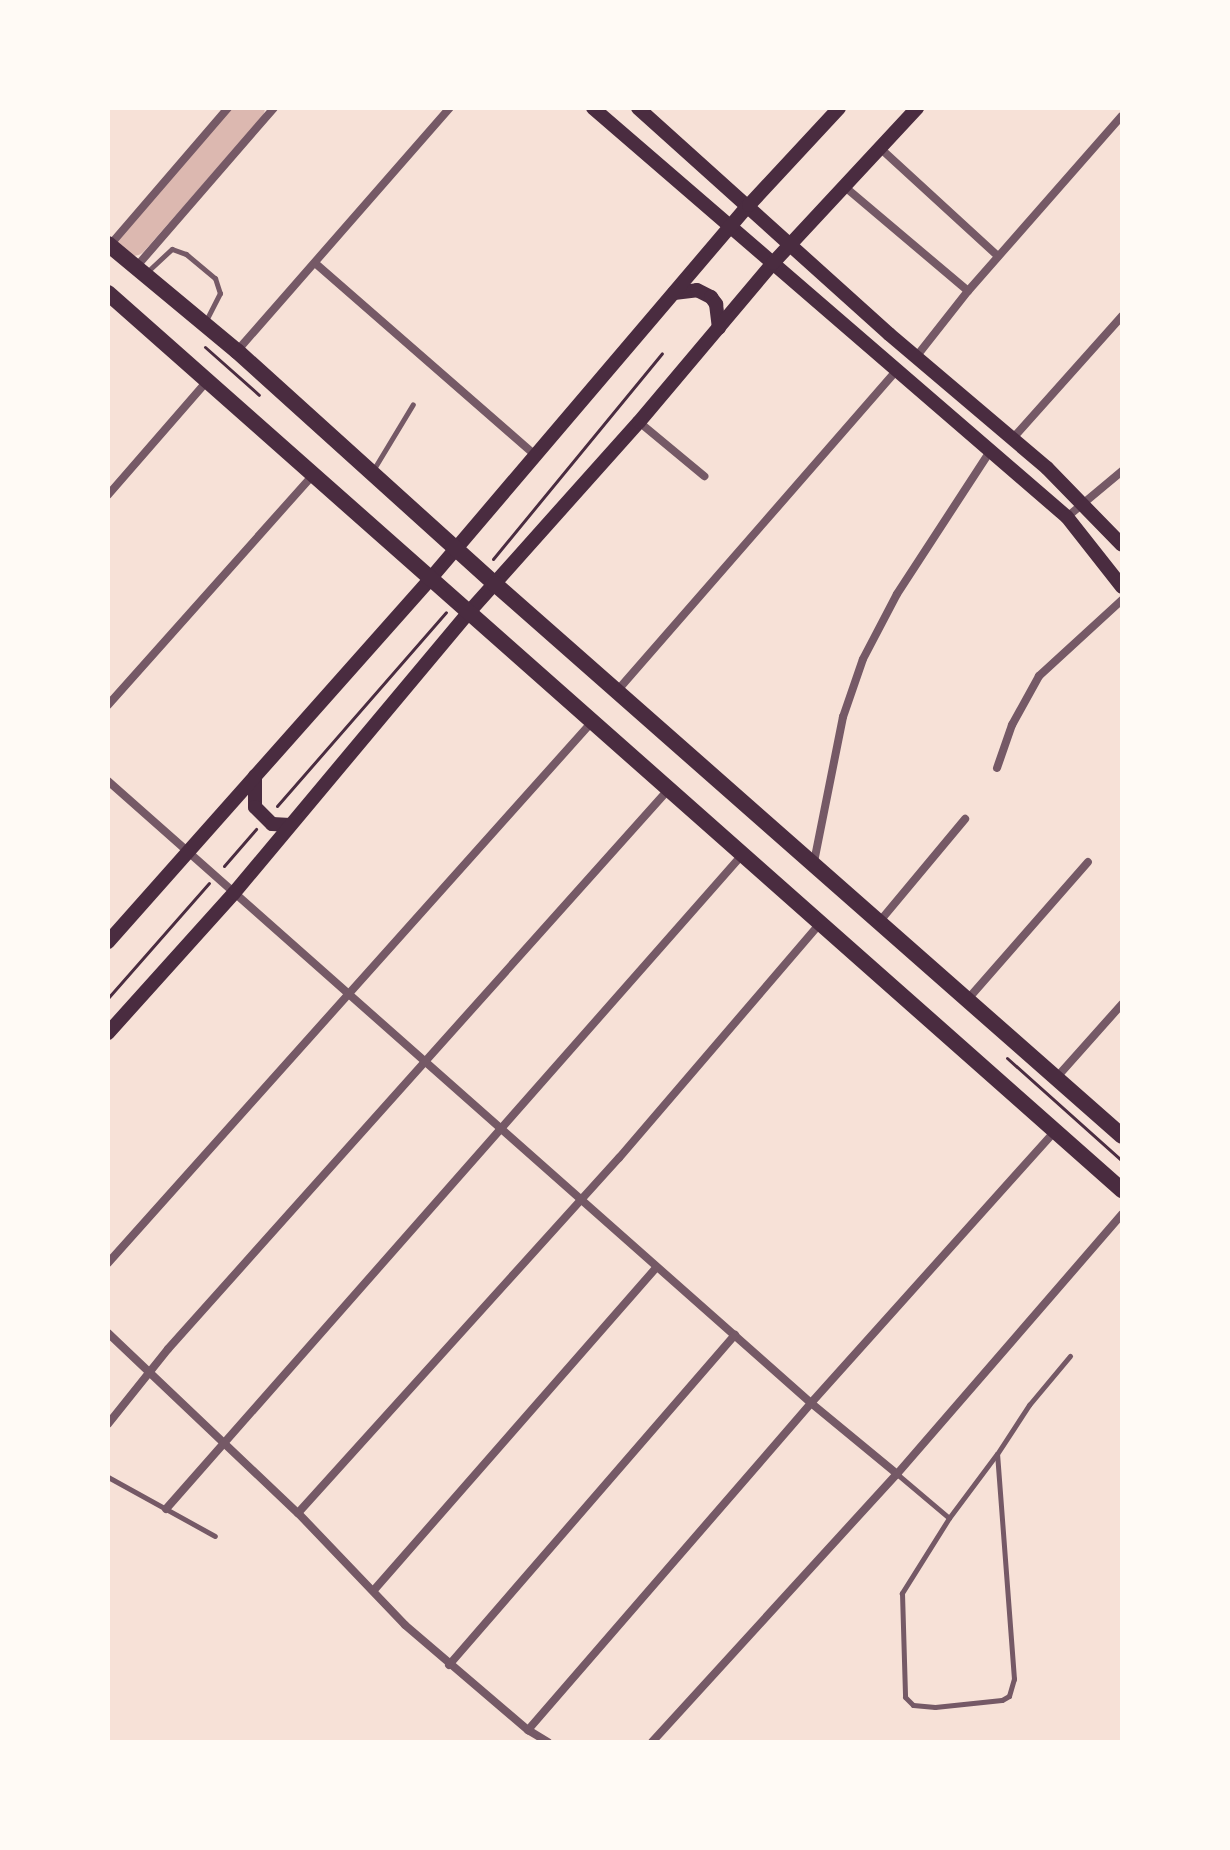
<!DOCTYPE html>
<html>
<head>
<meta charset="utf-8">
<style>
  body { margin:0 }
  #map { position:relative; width:1230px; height:1850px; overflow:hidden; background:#f7e1d7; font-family:"Nunito Sans",sans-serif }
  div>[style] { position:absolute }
  .river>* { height:30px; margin:-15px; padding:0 15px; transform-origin:15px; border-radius:15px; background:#dcb8b0 }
  .path>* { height:3px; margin:-1.5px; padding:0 1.5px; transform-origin:1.5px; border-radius:1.5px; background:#4a2c40 }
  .service>* { height:5px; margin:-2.5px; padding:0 2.5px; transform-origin:2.5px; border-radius:2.5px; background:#755966 }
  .minor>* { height:8px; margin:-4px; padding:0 4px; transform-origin:4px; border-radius:4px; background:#755966 }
  .secondary>* { height:14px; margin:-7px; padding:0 7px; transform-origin:7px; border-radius:7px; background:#4a2c40 }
  .primary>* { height:16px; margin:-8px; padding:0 8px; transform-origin:8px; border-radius:8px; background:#4a2c40 }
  span { translate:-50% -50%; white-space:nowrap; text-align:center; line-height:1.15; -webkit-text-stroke:6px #fffaf5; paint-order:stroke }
  .frame { position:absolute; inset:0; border:110px solid #fffaf5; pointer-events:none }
</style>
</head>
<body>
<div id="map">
  <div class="river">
    <i style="left:133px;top:241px;width:177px;rotate:-48.7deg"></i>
  </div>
  <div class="path">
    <i style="left:205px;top:347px;width:72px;rotate:41.6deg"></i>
    <i style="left:493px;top:559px;width:266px;rotate:-50.6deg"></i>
    <i style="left:277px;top:806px;width:257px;rotate:-48.9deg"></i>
    <i style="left:224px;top:866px;width:49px;rotate:-49.1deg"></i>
    <i style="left:108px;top:998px;width:153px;rotate:-48.7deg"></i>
    <i style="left:1007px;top:1058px;width:154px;rotate:41.8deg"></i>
  </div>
  <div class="service">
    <i style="left:147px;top:272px;width:34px;rotate:-43deg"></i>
    <i style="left:172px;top:249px;width:15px;rotate:20deg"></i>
    <i style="left:186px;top:254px;width:38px;rotate:40deg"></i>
    <i style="left:215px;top:278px;width:16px;rotate:72deg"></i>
    <i style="left:220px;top:293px;width:31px;rotate:117deg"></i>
    <i style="left:372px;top:472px;width:79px;rotate:-58.9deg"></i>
    <i style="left:897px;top:1474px;width:68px;rotate:40.2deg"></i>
    <i style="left:949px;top:1518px;width:89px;rotate:122.1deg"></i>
    <i style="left:902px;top:1593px;width:104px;rotate:88.3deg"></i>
    <i style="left:905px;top:1697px;width:11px;rotate:45deg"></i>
    <i style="left:913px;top:1705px;width:22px;rotate:5deg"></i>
    <i style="left:935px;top:1707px;width:67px;rotate:-6deg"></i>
    <i style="left:1002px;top:1700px;width:8px;rotate:-30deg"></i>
    <i style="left:1009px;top:1696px;width:18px;rotate:-74deg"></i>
    <i style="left:1014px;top:1679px;width:226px;rotate:-94.3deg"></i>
    <i style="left:997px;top:1454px;width:59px;rotate:-56.9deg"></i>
    <i style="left:1029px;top:1405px;width:64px;rotate:-50.1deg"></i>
    <i style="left:108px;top:1477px;width:122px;rotate:28.9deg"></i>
    <i style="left:949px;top:1518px;width:79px;rotate:-53.3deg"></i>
  </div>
  <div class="minor">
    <i style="left:880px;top:148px;width:160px;rotate:42.5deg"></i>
    <i style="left:845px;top:187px;width:161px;rotate:40.2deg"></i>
    <i style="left:110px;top:245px;width:181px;rotate:-49.3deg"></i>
    <i style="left:315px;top:263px;width:292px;rotate:41.1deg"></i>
    <i style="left:137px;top:266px;width:209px;rotate:-49.1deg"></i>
    <i style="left:237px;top:351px;width:323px;rotate:-48.8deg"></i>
    <i style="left:916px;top:357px;width:84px;rotate:-51.8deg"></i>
    <i style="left:968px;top:291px;width:233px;rotate:-48.7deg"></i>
    <i style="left:639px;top:422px;width:85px;rotate:39.7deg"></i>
    <i style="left:1013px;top:438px;width:164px;rotate:-48.2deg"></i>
    <i style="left:108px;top:495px;width:151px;rotate:-49deg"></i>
    <i style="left:1067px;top:517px;width:72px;rotate:-39.9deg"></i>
    <i style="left:617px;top:691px;width:423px;rotate:-48.9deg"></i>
    <i style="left:108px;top:705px;width:310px;rotate:-48.3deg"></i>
    <i style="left:997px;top:768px;width:46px;rotate:-70.8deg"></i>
    <i style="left:1012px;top:725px;width:56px;rotate:-61.1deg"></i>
    <i style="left:1039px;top:676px;width:113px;rotate:-42.5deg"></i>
    <i style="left:108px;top:781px;width:939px;rotate:41.5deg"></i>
    <i style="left:811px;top:1403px;width:112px;rotate:39.5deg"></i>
    <i style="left:814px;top:862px;width:148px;rotate:-78.7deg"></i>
    <i style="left:843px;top:717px;width:61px;rotate:-71deg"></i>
    <i style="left:863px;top:659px;width:73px;rotate:-62.4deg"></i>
    <i style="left:897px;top:594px;width:168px;rotate:-56.9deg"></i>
    <i style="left:880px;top:921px;width:133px;rotate:-50.2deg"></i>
    <i style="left:968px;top:999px;width:182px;rotate:-48.8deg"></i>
    <i style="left:1057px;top:1077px;width:98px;rotate:-48.3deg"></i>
    <i style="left:108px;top:1263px;width:724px;rotate:-48.19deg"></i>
    <i style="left:108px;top:1333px;width:262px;rotate:43.5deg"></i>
    <i style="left:298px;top:1513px;width:155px;rotate:46.3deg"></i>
    <i style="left:405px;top:1625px;width:162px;rotate:40.5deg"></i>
    <i style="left:528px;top:1730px;width:23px;rotate:31deg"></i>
    <i style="left:108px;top:1424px;width:96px;rotate:-51.3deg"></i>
    <i style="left:168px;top:1349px;width:749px;rotate:-48.19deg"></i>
    <i style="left:166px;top:1509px;width:871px;rotate:-48.63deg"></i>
    <i style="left:298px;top:1513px;width:479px;rotate:-47.9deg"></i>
    <i style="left:619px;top:1158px;width:307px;rotate:-49.4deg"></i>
    <i style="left:374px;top:1590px;width:429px;rotate:-48.8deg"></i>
    <i style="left:449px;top:1665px;width:437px;rotate:-49.1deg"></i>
    <i style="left:528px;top:1730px;width:432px;rotate:-49.1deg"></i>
    <i style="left:811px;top:1403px;width:363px;rotate:-48.1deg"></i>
    <i style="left:652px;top:1742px;width:363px;rotate:-47.6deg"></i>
    <i style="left:897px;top:1474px;width:344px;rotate:-49.1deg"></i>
  </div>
  <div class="secondary">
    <i style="left:593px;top:108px;width:626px;rotate:40.79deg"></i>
    <i style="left:1067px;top:517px;width:89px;rotate:51.8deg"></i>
    <i style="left:638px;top:108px;width:338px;rotate:42deg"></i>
    <i style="left:889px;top:334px;width:207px;rotate:40.3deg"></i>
    <i style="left:1047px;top:468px;width:107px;rotate:45.8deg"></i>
    <i style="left:674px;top:293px;width:23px;rotate:-7deg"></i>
    <i style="left:697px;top:290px;width:16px;rotate:27deg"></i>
    <i style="left:711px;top:297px;width:9px;rotate:54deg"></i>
    <i style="left:716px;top:304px;width:24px;rotate:83deg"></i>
    <i style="left:255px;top:776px;width:31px;rotate:90deg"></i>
    <i style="left:255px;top:807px;width:24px;rotate:45deg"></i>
    <i style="left:272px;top:824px;width:18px;rotate:3deg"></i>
    <i style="left:108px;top:942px;width:487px;rotate:-48.4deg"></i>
    <i style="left:431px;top:578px;width:490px;rotate:-49.6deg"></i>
    <i style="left:749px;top:205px;width:132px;rotate:-47.1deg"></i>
    <i style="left:108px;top:1033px;width:188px;rotate:-48deg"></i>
    <i style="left:234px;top:893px;width:366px;rotate:-50.1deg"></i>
    <i style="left:469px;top:612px;width:255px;rotate:-48.2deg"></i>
    <i style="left:639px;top:422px;width:208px;rotate:-49.9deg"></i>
    <i style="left:773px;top:263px;width:212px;rotate:-47.1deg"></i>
  </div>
  <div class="primary">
    <i style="left:108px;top:244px;width:168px;rotate:39.7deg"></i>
    <i style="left:237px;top:351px;width:348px;rotate:42.1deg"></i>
    <i style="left:495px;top:584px;width:835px;rotate:41.36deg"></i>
    <i style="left:108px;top:293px;width:1354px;rotate:41.5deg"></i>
  </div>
  <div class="frame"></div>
</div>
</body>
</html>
